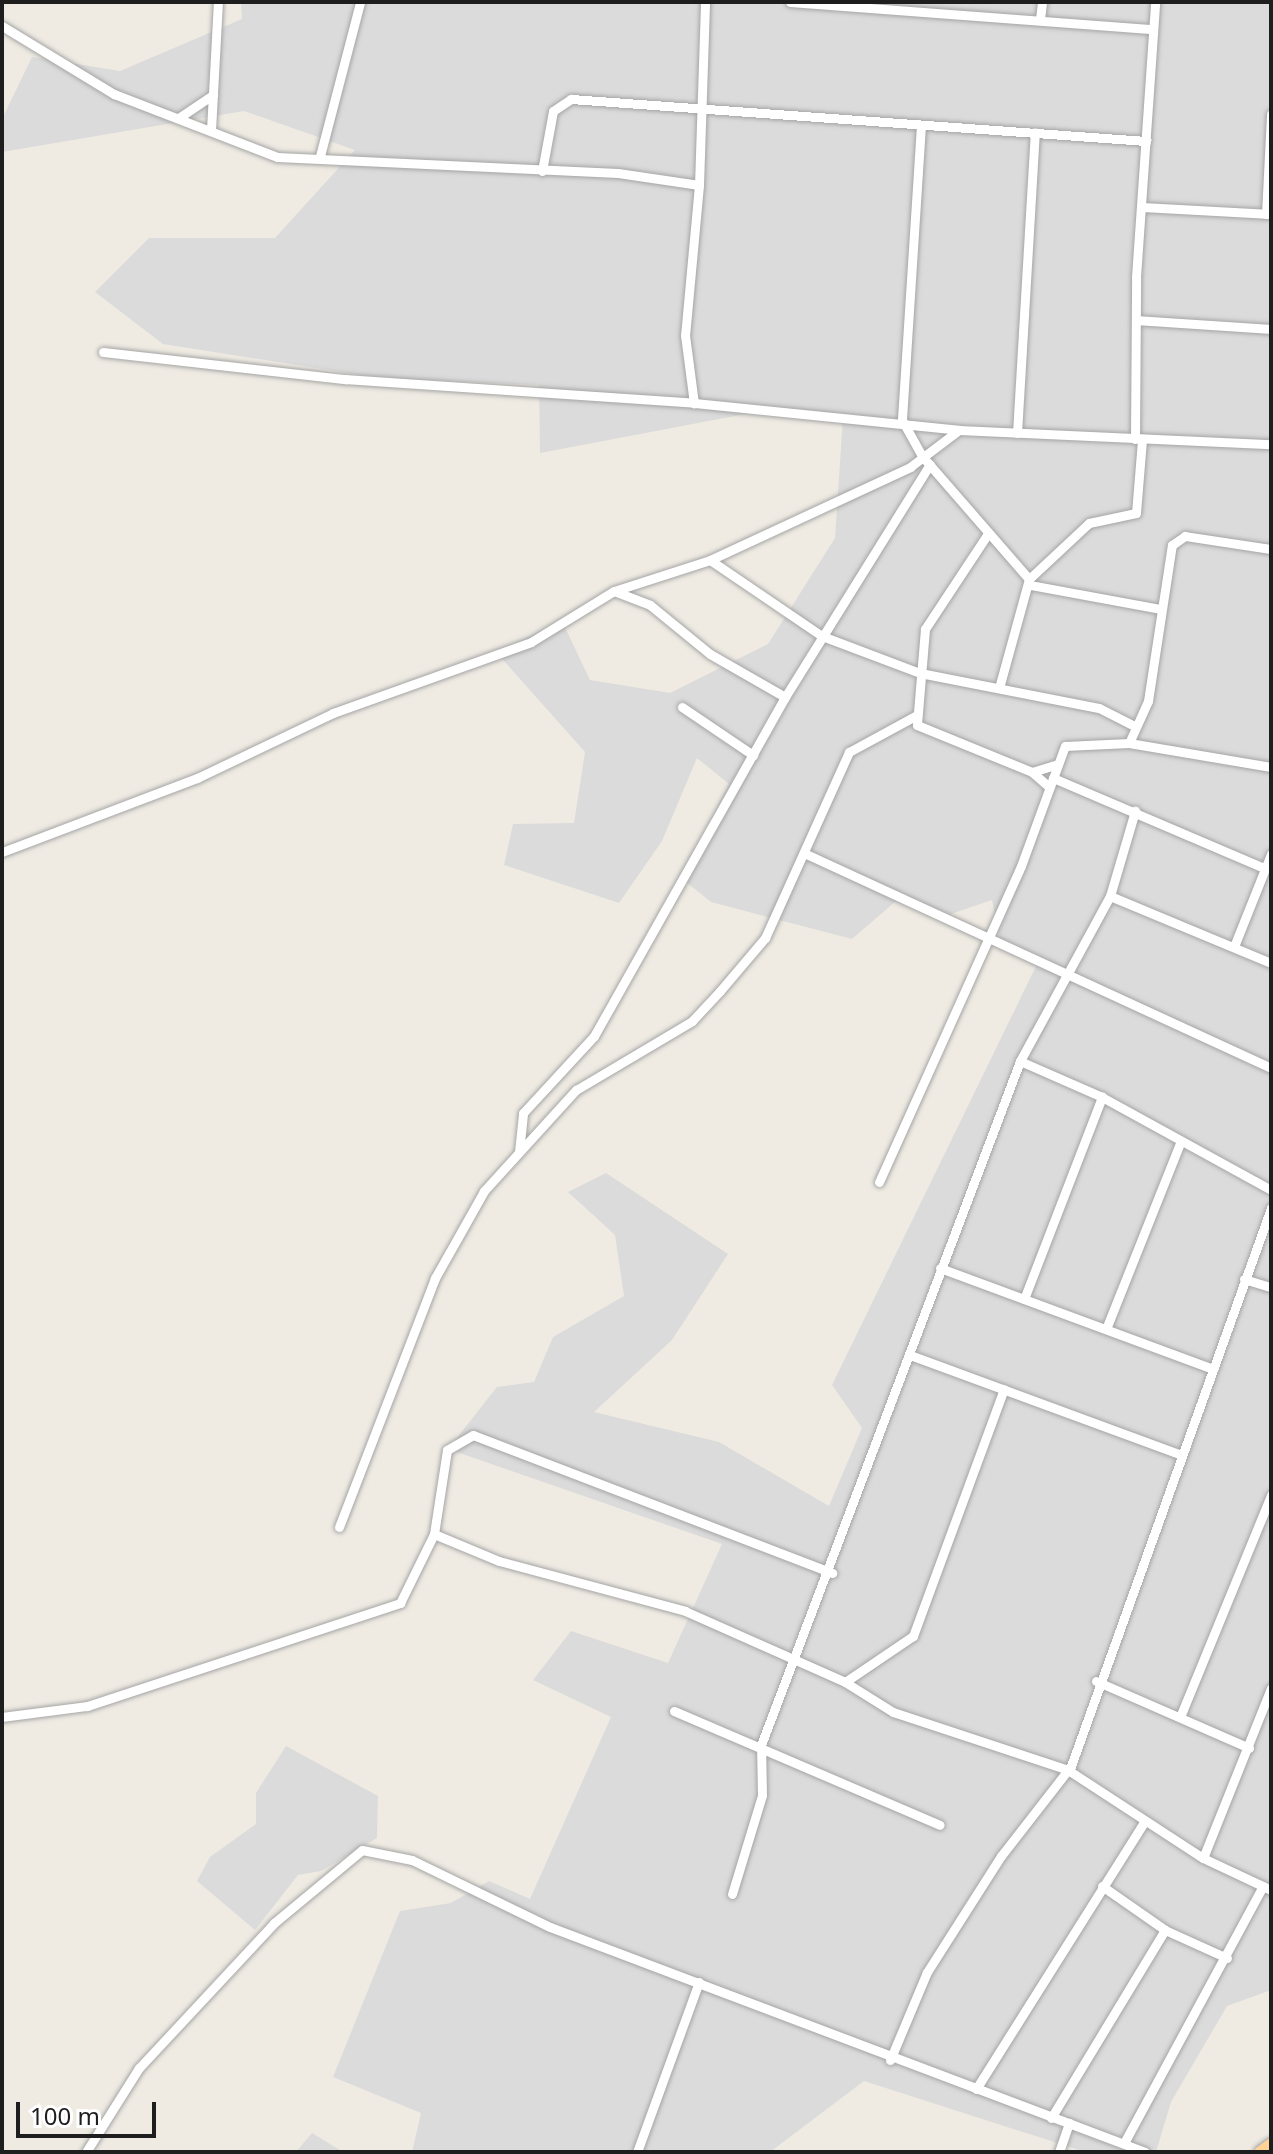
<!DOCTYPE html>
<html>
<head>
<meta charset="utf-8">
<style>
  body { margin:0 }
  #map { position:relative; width:1273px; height:2154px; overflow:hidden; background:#efebe3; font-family:"Noto Sans",sans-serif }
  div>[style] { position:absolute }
  .residential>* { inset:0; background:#dcdbdb }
  .roads { filter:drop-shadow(0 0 2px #a5a5a5) drop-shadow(0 0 2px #a5a5a5) }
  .minor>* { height:9px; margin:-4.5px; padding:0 4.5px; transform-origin:4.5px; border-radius:4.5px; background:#fff }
  .major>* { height:11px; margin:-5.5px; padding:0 5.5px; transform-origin:5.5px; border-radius:5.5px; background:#ffd298 }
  span { translate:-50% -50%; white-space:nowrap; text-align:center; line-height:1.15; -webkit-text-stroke:6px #fff; paint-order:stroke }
  .frame { position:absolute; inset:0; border:4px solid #1e1e1e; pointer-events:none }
  .scale { position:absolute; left:16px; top:2102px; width:140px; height:36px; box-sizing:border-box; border:4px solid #1e1e1e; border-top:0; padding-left:10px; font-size:24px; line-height:28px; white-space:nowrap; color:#1e1e1e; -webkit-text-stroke:6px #fff; paint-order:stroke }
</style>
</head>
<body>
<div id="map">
  <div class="residential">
    <i style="clip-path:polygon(241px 2px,1271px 2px,1271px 1990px,1227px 2006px,1171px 2102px,1156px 2152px,1085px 2152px,864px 2081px,770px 2152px,412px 2152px,421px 2113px,333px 2077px,400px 1911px,451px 1903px,489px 1881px,530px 1899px,611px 1717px,533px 1680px,571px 1631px,668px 1663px,722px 1544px,448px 1449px,497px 1387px,534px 1382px,553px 1337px,624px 1296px,615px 1235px,568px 1192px,606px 1173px,728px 1254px,672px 1340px,594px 1412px,719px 1442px,829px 1506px,862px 1428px,832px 1385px,1040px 958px,1002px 948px,992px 900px,948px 915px,903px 895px,852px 939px,711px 902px,681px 878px,729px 784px,697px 758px,662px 841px,619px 903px,504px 865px,513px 824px,574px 823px,585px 752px,496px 652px,562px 621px,590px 680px,670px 693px,768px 644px,835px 538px,843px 417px,756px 412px,540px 453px,539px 385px,379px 378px,163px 344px,95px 292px,149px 238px,275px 238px,355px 150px,244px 111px,2px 152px,2px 119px,32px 57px,120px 71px,242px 19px)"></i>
    <i style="clip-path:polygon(286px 1746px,378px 1796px,377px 1838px,321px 1871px,298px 1875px,255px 1930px,197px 1881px,210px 1857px,256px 1824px,256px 1793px)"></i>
    <i style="clip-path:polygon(312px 2133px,343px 2152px,296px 2152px)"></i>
  </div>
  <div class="roads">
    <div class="minor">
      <i style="left:790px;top:2px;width:364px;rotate:4.3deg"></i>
      <i style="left:1040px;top:19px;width:17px;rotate:-83deg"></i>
      <i style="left:2px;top:26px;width:131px;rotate:31.3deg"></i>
      <i style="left:114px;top:94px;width:175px;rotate:21.1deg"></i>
      <i style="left:277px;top:157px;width:341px;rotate:2.7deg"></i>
      <i style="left:618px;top:173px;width:82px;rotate:8.4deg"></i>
      <i style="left:699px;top:185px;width:151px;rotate:95.3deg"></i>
      <i style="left:685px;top:335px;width:69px;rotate:82.5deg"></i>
      <i style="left:694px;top:403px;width:266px;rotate:5.8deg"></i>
      <i style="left:180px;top:117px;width:40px;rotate:-34deg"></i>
      <i style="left:921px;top:125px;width:296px;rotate:93.7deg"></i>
      <i style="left:902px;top:420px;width:41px;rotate:60.9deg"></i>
      <i style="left:922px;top:456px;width:163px;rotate:49deg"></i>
      <i style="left:211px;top:130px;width:128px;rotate:-86.9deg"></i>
      <i style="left:320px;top:156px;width:159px;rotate:-75.4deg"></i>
      <i style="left:542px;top:171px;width:61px;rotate:-79.6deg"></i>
      <i style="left:553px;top:111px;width:22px;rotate:-34deg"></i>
      <i style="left:571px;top:99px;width:577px;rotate:4.18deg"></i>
      <i style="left:699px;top:185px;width:183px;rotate:-88.1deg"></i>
      <i style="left:1142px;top:207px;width:129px;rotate:3.1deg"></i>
      <i style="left:1266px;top:214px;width:100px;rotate:-87.1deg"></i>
      <i style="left:1136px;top:320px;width:135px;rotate:3.8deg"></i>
      <i style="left:103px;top:352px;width:244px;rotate:6.4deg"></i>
      <i style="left:345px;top:379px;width:350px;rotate:3.9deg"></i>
      <i style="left:1017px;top:433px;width:301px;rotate:-86.6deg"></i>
      <i style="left:1135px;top:439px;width:162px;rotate:-89.6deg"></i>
      <i style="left:1136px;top:277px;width:276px;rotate:-86deg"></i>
      <i style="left:987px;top:535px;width:113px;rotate:123.4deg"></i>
      <i style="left:925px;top:629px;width:96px;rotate:94.8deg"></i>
      <i style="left:917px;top:725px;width:124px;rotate:22.2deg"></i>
      <i style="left:1032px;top:772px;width:23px;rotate:41deg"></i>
      <i style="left:710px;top:560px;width:135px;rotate:34.2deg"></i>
      <i style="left:822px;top:636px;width:105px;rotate:20.7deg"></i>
      <i style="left:920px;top:673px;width:182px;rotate:11.1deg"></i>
      <i style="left:1099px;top:708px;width:37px;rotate:27deg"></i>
      <i style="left:1030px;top:585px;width:133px;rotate:10.4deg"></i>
      <i style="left:614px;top:591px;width:39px;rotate:21deg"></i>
      <i style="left:650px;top:605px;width:77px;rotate:39.2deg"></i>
      <i style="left:710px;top:654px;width:86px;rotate:29.8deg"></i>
      <i style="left:999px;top:688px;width:113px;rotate:-74.6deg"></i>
      <i style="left:1029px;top:579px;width:82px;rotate:-43deg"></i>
      <i style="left:1089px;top:523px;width:48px;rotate:-12deg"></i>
      <i style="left:1136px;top:513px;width:73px;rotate:-85.3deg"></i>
      <i style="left:682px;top:707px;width:86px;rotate:34.1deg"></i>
      <i style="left:1129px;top:743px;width:46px;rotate:-65.7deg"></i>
      <i style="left:1148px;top:701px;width:158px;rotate:-81.3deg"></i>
      <i style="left:1172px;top:545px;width:16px;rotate:-35deg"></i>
      <i style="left:1185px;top:536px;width:87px;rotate:8.6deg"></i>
      <i style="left:1032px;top:772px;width:27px;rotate:-17deg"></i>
      <i style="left:1053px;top:778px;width:229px;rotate:23.1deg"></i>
      <i style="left:2px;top:852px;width:209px;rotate:-20.8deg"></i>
      <i style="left:197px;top:778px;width:151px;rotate:-25.5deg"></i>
      <i style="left:333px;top:713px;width:210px;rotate:-19.7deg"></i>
      <i style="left:531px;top:642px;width:97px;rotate:-31.6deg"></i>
      <i style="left:614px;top:591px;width:101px;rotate:-17.9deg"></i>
      <i style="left:710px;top:560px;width:221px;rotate:-24.9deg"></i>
      <i style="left:910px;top:467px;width:61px;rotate:-37.1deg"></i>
      <i style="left:959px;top:430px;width:312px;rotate:2.6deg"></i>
      <i style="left:804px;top:853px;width:514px;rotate:24.72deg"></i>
      <i style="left:1110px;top:896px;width:174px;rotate:22.6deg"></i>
      <i style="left:1235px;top:944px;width:97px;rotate:-68.2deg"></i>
      <i style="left:1020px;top:1061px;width:90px;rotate:23.7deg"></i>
      <i style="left:1102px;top:1097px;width:193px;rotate:28.8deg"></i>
      <i style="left:519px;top:1152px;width:39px;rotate:-84deg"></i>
      <i style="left:523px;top:1113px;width:105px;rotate:-47.3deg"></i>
      <i style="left:594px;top:1036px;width:389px;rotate:-60.6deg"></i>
      <i style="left:785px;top:697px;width:274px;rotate:-58.1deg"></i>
      <i style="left:879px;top:1182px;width:346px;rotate:-65.8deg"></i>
      <i style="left:1021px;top:866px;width:128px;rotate:-69.9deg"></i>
      <i style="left:1065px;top:746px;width:64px;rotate:-2.7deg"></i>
      <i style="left:1129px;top:743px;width:144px;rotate:9.6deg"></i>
      <i style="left:940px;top:1268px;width:289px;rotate:20.3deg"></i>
      <i style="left:1244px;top:1279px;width:28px;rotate:17deg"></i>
      <i style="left:1024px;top:1299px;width:217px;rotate:-68.9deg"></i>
      <i style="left:1106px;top:1329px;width:202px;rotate:-68.3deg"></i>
      <i style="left:910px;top:1355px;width:287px;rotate:20.2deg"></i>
      <i style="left:339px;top:1527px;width:267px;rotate:-68.9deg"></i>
      <i style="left:435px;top:1278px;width:100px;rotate:-60.6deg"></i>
      <i style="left:484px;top:1191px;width:137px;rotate:-47.7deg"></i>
      <i style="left:576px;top:1090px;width:135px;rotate:-30.7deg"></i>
      <i style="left:692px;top:1021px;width:41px;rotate:-47deg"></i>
      <i style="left:720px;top:991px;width:70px;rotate:-49.7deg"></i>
      <i style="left:765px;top:938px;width:204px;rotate:-65.7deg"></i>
      <i style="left:849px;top:752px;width:75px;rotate:-28.6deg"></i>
      <i style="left:434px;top:1534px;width:70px;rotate:22.6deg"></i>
      <i style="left:499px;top:1561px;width:193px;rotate:15deg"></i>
      <i style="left:685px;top:1611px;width:175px;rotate:23.9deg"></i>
      <i style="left:845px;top:1682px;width:57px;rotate:32deg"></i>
      <i style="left:893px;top:1712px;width:184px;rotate:18.3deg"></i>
      <i style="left:1068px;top:1770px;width:161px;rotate:33.1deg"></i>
      <i style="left:1203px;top:1858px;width:75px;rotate:25.2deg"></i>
      <i style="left:1096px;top:1681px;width:167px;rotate:23.6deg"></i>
      <i style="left:845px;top:1682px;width:82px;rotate:-34.1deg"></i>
      <i style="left:913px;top:1636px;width:263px;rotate:-69.8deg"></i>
      <i style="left:674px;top:1711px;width:289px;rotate:23.2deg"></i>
      <i style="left:2px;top:1717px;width:86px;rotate:-7.4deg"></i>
      <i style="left:87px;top:1706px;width:330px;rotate:-18.2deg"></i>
      <i style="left:400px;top:1603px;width:77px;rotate:-63.8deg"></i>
      <i style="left:434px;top:1534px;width:85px;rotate:-81.2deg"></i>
      <i style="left:447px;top:1450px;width:30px;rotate:-30deg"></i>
      <i style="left:473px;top:1435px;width:385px;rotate:21deg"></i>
      <i style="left:1180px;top:1717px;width:240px;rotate:-67.7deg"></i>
      <i style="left:1203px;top:1858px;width:183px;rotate:-68.2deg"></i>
      <i style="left:1102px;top:1886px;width:77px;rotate:34.9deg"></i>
      <i style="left:1165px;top:1930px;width:68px;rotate:24.3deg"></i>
      <i style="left:732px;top:1894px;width:103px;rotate:-73.1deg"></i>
      <i style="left:762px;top:1795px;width:50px;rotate:-91.1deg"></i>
      <i style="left:761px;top:1745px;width:731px;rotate:-69.26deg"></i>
      <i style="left:1020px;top:1061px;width:188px;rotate:-61.4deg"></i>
      <i style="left:1110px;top:896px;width:89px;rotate:-73.6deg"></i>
      <i style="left:890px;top:2060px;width:95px;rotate:-67.2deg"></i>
      <i style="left:927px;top:1972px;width:138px;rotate:-57.5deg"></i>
      <i style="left:1001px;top:1856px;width:114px;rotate:-52.1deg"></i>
      <i style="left:1071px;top:1766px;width:593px;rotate:-70.28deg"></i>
      <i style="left:976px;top:2089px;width:317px;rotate:-57.8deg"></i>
      <i style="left:1051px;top:2118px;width:220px;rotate:-58.8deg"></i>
      <i style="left:1124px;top:2143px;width:292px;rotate:-61.6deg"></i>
      <i style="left:86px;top:2152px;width:99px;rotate:-57.8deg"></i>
      <i style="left:139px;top:2068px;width:198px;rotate:-47deg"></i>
      <i style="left:274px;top:1923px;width:114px;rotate:-39.7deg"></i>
      <i style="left:362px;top:1850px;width:51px;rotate:11.3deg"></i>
      <i style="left:412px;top:1860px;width:153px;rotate:25.9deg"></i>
      <i style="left:550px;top:1927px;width:636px;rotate:20.71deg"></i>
      <i style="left:637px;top:2152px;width:181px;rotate:-70deg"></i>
      <i style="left:1059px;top:2152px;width:31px;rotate:-71deg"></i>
    </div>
    <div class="major">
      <i style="left:1259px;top:2152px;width:15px;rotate:-37deg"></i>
    </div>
  </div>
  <div class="frame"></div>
  <div class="scale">100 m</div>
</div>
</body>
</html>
